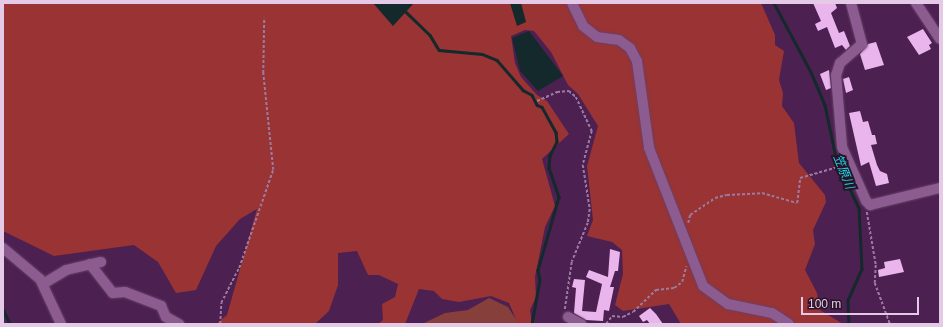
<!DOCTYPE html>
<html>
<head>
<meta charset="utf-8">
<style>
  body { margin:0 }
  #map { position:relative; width:943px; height:327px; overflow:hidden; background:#4c2050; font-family:Helvetica,"Noto Sans JP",sans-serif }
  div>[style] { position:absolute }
  .green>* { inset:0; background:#873f3c }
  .forest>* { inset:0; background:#9a3333 }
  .water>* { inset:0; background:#13292b }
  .stream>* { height:2.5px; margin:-1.25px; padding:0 1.25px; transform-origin:1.25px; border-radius:1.25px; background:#13292b }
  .building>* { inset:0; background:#eab4ed }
  .path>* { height:1.5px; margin-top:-0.75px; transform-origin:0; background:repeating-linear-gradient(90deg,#9d7ba0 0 3px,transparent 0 5px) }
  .roads { filter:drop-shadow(0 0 1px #67406a) drop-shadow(0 0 1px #67406a) }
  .minor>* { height:10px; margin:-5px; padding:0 5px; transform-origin:5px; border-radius:5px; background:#8c5c90 }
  span { translate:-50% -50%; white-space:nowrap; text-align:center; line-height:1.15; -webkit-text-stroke:4px #281429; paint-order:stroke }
  .water-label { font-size:12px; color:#1ad7e6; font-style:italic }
  .frame { position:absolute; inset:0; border:4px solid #e5cae7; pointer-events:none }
  .scale { position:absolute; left:801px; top:297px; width:118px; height:18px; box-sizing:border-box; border:2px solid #e5cae7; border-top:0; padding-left:5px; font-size:12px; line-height:14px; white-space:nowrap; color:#e5cae7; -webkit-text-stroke:3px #281429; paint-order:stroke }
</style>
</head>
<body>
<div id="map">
  <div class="green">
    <i style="clip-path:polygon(489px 298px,508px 307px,519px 324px,422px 324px,445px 313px,468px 310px)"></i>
  </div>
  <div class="forest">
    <i style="clip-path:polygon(3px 3px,761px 3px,775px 35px,775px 45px,784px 51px,779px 80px,783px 93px,782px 106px,794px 123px,799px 163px,825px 195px,826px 202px,813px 230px,815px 244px,805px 270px,817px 293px,820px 310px,843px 324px,681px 324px,669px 304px,623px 311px,615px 305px,623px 274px,622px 250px,612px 242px,587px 236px,593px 220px,587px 166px,598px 126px,578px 94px,568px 85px,551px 52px,534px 31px,525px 30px,511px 36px,515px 63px,521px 77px,537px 95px,547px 101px,569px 134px,542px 159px,555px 206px,545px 227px,535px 277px,536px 297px,530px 310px,532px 324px,518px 324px,509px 303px,491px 296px,459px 302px,442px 299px,434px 291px,419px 289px,405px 324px,378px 324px,383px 320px,382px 304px,395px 297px,398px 284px,379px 275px,368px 275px,357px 251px,338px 253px,338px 285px,329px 311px,315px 324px,216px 324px,227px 315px,257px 209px,240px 219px,216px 246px,196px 290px,176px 293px,158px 262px,134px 245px,54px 256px,3px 231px)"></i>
  </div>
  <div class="water">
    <i style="clip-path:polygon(373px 3px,414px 3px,393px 26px)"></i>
    <i style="clip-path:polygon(510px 3px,521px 3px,526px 22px,517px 26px)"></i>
    <i style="clip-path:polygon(529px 31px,563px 76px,538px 91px,520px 71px,512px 38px)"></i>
  </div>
  <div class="stream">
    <i style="left:774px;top:3px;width:78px;rotate:61.8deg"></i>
    <i style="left:811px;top:72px;width:36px;rotate:67deg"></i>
    <i style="left:825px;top:105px;width:58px;rotate:78.1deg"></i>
    <i style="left:837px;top:162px;width:51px;rotate:64.4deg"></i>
    <i style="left:859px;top:208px;width:61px;rotate:87.2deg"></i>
    <i style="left:862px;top:269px;width:34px;rotate:114deg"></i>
    <i style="left:848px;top:300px;width:24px;rotate:88deg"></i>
    <i style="left:404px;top:10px;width:36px;rotate:44deg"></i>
    <i style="left:430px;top:35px;width:17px;rotate:59deg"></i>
    <i style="left:439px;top:50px;width:43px;rotate:5.3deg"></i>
    <i style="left:482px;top:54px;width:16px;rotate:22deg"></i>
    <i style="left:497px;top:60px;width:40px;rotate:49deg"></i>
    <i style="left:523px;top:90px;width:10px;rotate:29deg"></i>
    <i style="left:532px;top:95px;width:11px;rotate:63deg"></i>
    <i style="left:537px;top:105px;width:5px;rotate:22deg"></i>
    <i style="left:542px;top:107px;width:29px;rotate:61deg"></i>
    <i style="left:556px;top:132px;width:10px;rotate:84deg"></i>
    <i style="left:557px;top:142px;width:16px;rotate:117deg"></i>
    <i style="left:550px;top:156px;width:12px;rotate:95deg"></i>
    <i style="left:549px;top:168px;width:31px;rotate:71deg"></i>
    <i style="left:559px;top:197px;width:76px;rotate:106deg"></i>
    <i style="left:538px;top:270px;width:10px;rotate:79deg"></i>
    <i style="left:540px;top:280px;width:45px;rotate:100.3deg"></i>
    <i style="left:3px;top:309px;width:17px;rotate:65deg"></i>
  </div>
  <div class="building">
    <i style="clip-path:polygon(813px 3px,835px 3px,837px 8px,831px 13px,839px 33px,844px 31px,850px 46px,846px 50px,842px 45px,835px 48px,827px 27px,818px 31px,815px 24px,821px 21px)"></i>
    <i style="clip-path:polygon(923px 29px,932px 43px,929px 45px,931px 49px,919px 55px,907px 37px)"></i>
    <i style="clip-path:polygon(876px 42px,884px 65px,865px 70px,860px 54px,868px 44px)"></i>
    <i style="clip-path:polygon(829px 70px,831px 88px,826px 90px,820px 74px)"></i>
    <i style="clip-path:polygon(849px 77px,853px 90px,846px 93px,843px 79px)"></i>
    <i style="clip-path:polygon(860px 111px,863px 122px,868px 121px,872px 135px,875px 135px,877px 144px,871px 145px,877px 165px,880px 171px,887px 174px,889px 183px,876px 186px,869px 162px,861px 166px,849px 113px)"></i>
    <i style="clip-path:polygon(610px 249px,620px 252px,618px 271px,615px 271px,610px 287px,614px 287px,609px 311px,604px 310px,603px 321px,586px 320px,574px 313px,576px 288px,572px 287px,574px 279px,585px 280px,582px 311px,596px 312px,602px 284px,586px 277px,589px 270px,608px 277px)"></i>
    <i style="clip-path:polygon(900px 259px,904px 272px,879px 277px,878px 270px,885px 268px,884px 262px)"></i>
    <i style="clip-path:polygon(650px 308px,656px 314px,663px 324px,650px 324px,647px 320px,643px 322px,639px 316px)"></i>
  </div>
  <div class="path">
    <i style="left:537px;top:101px;width:22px;rotate:-24deg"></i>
    <i style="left:557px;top:92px;width:12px;rotate:-5deg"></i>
    <i style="left:569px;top:91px;width:9px;rotate:41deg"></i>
    <i style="left:576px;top:97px;width:38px;rotate:65deg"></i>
    <i style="left:592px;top:131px;width:35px;rotate:105deg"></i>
    <i style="left:583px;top:165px;width:45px;rotate:81deg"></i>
    <i style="left:590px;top:209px;width:14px;rotate:98deg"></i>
    <i style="left:588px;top:223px;width:42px;rotate:112.3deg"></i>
    <i style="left:572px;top:262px;width:49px;rotate:98.3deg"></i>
    <i style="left:867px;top:212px;width:54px;rotate:80.4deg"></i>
    <i style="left:876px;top:265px;width:18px;rotate:93deg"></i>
    <i style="left:875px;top:283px;width:44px;rotate:69.9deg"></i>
    <i style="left:688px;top:223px;width:8px;rotate:-76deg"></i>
    <i style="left:690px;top:215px;width:30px;rotate:-34deg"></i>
    <i style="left:715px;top:198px;width:12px;rotate:-14deg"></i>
    <i style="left:727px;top:195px;width:35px;rotate:-3deg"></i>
    <i style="left:762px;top:193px;width:36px;rotate:16deg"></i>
    <i style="left:797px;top:203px;width:25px;rotate:-83deg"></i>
    <i style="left:800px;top:178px;width:43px;rotate:-16.3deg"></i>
    <i style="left:220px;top:324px;width:21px;rotate:-87deg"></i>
    <i style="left:221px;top:303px;width:39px;rotate:-63deg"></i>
    <i style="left:239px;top:268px;width:104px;rotate:-70.9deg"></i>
    <i style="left:273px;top:170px;width:98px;rotate:-95.9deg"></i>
    <i style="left:263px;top:73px;width:55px;rotate:-89deg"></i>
    <i style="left:606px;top:324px;width:10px;rotate:-53deg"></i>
    <i style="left:612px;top:316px;width:11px;rotate:5deg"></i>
    <i style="left:623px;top:317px;width:11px;rotate:-27deg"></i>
    <i style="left:633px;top:312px;width:32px;rotate:-44deg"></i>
    <i style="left:656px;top:290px;width:18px;rotate:-6deg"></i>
    <i style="left:674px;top:288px;width:10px;rotate:-37deg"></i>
    <i style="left:682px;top:282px;width:16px;rotate:-75deg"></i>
    <i style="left:923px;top:324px;width:14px"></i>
  </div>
  <div class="roads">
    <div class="minor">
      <i style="left:572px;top:3px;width:25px;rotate:64deg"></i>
      <i style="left:583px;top:26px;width:18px;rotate:38deg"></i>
      <i style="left:597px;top:37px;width:22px;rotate:8deg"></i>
      <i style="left:619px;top:40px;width:14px;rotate:36deg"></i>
      <i style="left:630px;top:48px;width:15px;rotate:62deg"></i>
      <i style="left:637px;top:61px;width:88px;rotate:82.1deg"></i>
      <i style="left:649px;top:148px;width:148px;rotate:68.6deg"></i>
      <i style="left:703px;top:286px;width:31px;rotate:36deg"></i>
      <i style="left:728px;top:304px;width:45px;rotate:11.6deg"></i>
      <i style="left:772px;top:313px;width:20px;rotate:33deg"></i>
      <i style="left:851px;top:3px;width:42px;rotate:75deg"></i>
      <i style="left:862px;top:44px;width:29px;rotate:139deg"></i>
      <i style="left:840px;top:63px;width:13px;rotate:108deg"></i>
      <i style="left:836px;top:75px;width:72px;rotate:85.2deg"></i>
      <i style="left:842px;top:147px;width:59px;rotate:66deg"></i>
      <i style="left:866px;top:201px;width:6px;rotate:45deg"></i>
      <i style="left:870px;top:205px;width:72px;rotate:-13.7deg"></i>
      <i style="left:916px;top:3px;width:43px;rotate:56.3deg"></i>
      <i style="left:3px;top:248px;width:48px;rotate:40deg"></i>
      <i style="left:40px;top:279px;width:50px;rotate:65deg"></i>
      <i style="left:90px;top:264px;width:37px;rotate:52deg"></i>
      <i style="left:113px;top:293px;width:12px;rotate:-5deg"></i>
      <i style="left:125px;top:292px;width:39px;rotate:21deg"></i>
      <i style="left:161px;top:306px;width:12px;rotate:66deg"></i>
      <i style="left:166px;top:317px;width:15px;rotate:28deg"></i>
      <i style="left:43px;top:284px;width:27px;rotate:-31deg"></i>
      <i style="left:66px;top:270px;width:36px;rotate:-13deg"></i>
      <i style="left:568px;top:317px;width:15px;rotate:28deg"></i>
    </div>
  </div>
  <div class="water-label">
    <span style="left:843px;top:172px;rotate:68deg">笠原川</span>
  </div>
  <div class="frame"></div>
  <div class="scale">100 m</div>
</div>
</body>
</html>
